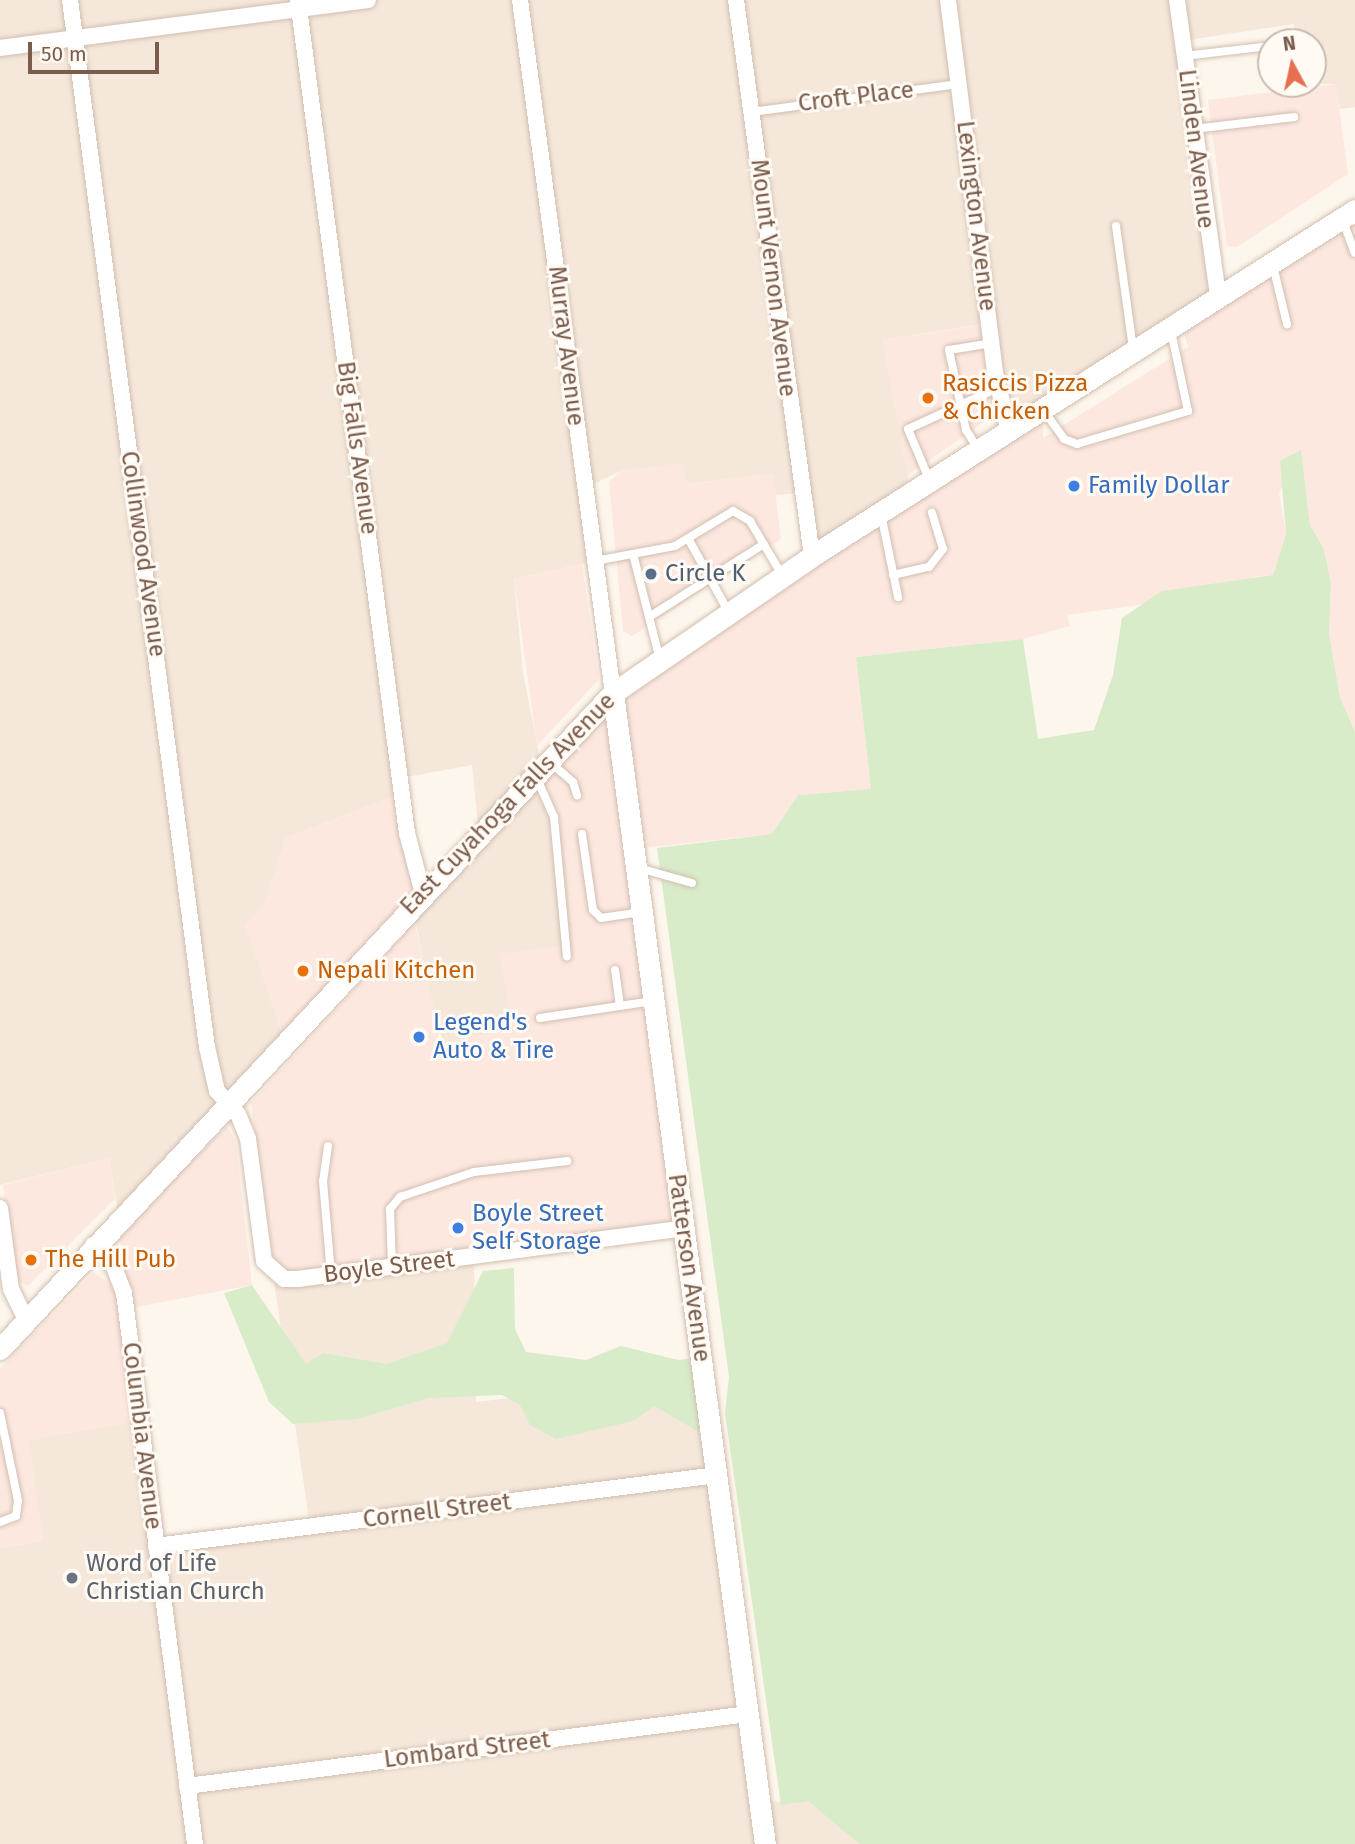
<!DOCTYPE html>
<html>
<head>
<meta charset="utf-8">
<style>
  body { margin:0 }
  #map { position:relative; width:1355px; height:1844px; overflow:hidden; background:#fdf6ec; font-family:"Fira Sans",sans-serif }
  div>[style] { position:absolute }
  .residential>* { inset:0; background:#f5e8da }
  .commercial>* { inset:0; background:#fde8e0 }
  .green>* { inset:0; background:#d8ecc9 }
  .roads { filter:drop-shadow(0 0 2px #d1beb0) drop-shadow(0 0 2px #d1beb0) }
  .lane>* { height:8px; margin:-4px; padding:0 4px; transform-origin:4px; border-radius:4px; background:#fff }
  .street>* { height:16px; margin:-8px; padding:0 8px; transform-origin:8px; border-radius:8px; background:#fff }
  .secondary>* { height:21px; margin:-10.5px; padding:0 10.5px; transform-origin:10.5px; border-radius:10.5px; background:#fff }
  .dots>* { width:19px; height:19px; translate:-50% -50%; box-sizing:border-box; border:4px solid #fffaf3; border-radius:50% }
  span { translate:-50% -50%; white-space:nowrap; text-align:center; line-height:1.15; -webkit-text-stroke:6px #fffaf3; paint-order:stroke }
  .street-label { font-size:24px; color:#7a5c4d }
  .food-label { font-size:24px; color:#c56008 }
  .left { translate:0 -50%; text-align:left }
  .shop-label { font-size:24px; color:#366cbe }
  .service-label { font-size:24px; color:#4e5e75 }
  .worship-label { font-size:24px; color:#5b616d }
  .north { position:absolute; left:1257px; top:28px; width:70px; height:70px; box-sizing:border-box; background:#fffaf3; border:2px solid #cabbb1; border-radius:50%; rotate:352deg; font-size:19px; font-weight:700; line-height:28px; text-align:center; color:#7a5c4d }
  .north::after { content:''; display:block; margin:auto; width:24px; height:32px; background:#e76f51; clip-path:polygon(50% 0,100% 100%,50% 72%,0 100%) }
  .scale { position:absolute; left:28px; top:42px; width:131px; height:32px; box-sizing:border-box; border:4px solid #7a5c4d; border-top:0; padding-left:9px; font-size:21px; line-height:24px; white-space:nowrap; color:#7a5c4d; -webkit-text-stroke:5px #fffaf3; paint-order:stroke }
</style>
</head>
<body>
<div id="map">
  <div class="residential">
    <i style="clip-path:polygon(0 0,1355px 0,1355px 107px,1340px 109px,1335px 84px,1302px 84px,1313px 84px,1313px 42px,1297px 42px,1294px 24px,1182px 41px,1218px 297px,1009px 432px,989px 323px,883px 340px,911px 495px,812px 556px,801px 493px,775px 495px,773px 474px,686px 484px,683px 464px,621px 471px,585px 488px,595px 561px,514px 579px,523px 672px,541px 765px,479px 834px,472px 765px,401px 778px,402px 793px,286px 838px,263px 908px,284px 1041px,119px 1220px,109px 1158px,0 1185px)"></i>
    <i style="clip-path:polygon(531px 784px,565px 851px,574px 945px,513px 1031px,440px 1043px,414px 914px)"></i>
    <i style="clip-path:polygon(474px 1257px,476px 1402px,704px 1376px,760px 1802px,808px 1801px,859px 1844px,0 1844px,0 1548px,42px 1541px,29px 1440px,141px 1420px,156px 1546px,310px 1526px,272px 1268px,284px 1279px)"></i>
  </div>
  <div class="commercial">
    <i style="clip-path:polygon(1336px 84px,1348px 174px,1237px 247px,1227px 246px,1208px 100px)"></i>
    <i style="clip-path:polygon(1355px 220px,1355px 732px,1340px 697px,1329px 634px,1331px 582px,1324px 549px,1310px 525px,1301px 451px,1279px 493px,1286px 534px,1273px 575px,1253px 577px,1248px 590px,1067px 615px,1070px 626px,1023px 639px,856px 657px,871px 789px,798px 795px,772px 834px,634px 849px,613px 693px,1043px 410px,1043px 438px,1188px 347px,1183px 330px)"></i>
    <i style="clip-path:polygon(980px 325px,992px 416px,907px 476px,883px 340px)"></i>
    <i style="clip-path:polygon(683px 463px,687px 484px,773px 474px,781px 539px,632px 636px,623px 631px,609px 482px,621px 471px)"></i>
    <i style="clip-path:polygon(582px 564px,599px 679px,537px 746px,514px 579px)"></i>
    <i style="clip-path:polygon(610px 700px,678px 1224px,282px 1272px,272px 1256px,251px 1103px,415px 923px,441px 1043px,513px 1031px,500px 954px,574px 944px,565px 851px,531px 784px)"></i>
    <i style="clip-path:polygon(397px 795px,406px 863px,418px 892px,282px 1035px,245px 925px,263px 907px,286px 838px)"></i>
    <i style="clip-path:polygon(227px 1126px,236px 1142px,252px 1285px,131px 1308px,119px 1235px)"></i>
    <i style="clip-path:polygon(109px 1158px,115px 1199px,28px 1286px,14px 1279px,3px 1185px)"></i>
    <i style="clip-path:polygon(93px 1273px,115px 1286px,131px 1422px,29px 1440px,43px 1541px,0 1548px,0 1369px)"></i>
  </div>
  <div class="green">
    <i style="clip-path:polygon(1301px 450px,1310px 525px,1324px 549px,1331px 583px,1329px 634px,1340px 697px,1355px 732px,1355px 1844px,859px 1844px,808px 1801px,781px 1805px,725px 1413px,729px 1377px,657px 848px,772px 834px,798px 795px,871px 789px,856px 657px,1023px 639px,1038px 739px,1094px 730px,1113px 675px,1122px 618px,1162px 591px,1273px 575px,1286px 534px,1280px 461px)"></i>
    <i style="clip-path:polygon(514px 1268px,515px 1329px,526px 1352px,586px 1360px,621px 1346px,678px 1360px,696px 1358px,708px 1437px,654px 1406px,634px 1421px,556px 1439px,530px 1425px,520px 1405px,502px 1395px,429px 1398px,357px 1419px,293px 1424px,269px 1402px,224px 1293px,252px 1285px,306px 1364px,323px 1353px,387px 1364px,447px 1343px,483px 1271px)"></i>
  </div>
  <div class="roads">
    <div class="lane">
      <i style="left:1184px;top:56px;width:88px;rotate:-6.6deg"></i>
      <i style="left:752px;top:112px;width:210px;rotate:-7.7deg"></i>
      <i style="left:1194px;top:129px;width:101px;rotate:-6.8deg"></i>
      <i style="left:1342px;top:218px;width:37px;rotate:70deg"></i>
      <i style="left:1116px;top:226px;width:123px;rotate:82.1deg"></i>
      <i style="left:1273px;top:266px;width:60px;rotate:76.4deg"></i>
      <i style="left:1044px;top:411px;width:34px;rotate:54deg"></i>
      <i style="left:1064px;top:439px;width:14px;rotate:21deg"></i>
      <i style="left:1077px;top:444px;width:116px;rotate:-16.6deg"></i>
      <i style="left:1188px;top:411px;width:82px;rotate:-102deg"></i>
      <i style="left:978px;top:449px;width:22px;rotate:-122deg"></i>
      <i style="left:966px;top:430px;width:82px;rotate:-102deg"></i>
      <i style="left:949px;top:350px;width:44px;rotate:-9.2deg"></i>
      <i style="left:929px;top:479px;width:54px;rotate:-112.8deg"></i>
      <i style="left:908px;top:429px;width:99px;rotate:-24.5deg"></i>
      <i style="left:881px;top:514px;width:85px;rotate:78.4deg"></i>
      <i style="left:689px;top:540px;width:81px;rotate:61.2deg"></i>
      <i style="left:633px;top:554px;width:105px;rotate:75.7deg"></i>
      <i style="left:595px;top:561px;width:81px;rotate:-10.6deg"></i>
      <i style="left:675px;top:546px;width:68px;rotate:-31.1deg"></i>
      <i style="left:733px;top:511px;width:20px;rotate:30deg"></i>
      <i style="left:750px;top:521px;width:63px;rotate:59.3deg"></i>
      <i style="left:893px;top:575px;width:37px;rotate:-13deg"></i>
      <i style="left:929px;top:567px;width:23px;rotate:-52deg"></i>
      <i style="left:943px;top:549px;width:38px;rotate:-107deg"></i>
      <i style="left:649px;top:617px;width:136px;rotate:-32.4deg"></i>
      <i style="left:551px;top:763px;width:29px;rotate:41deg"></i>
      <i style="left:573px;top:782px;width:14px;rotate:73deg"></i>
      <i style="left:537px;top:779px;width:42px;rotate:65.9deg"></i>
      <i style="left:554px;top:817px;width:140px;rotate:84.7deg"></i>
      <i style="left:582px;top:834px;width:77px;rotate:81.8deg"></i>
      <i style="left:593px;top:910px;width:11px;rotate:45deg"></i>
      <i style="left:601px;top:918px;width:40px;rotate:-8.5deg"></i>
      <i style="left:639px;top:868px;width:55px;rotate:15.8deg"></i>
      <i style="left:615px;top:970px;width:36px;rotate:82deg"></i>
      <i style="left:540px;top:1018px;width:114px;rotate:-8.6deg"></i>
      <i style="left:328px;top:1146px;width:35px;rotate:98deg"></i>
      <i style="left:323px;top:1181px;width:93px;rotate:85.1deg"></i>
      <i style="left:392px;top:1266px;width:57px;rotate:-92deg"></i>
      <i style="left:390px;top:1209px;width:16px;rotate:-50deg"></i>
      <i style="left:400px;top:1197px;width:78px;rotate:-18.7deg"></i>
      <i style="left:474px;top:1172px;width:94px;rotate:-6.7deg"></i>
      <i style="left:0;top:1413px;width:90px;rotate:78.4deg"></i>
      <i style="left:18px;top:1501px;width:15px;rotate:98deg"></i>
      <i style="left:16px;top:1516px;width:17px;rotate:159deg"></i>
    </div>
    <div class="street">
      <i style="left:70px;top:0;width:1056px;rotate:82.55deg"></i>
      <i style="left:207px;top:1047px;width:45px;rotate:77.2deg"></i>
      <i style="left:217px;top:1091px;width:31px;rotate:48deg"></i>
      <i style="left:238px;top:1114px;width:27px;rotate:68deg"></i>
      <i style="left:248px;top:1139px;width:123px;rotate:82.5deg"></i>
      <i style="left:264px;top:1261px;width:27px;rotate:42deg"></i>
      <i style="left:284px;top:1279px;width:14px"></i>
      <i style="left:298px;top:1279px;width:388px;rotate:-7.5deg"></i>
      <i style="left:298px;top:0;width:840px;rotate:82.55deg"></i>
      <i style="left:407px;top:833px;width:63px;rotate:75.3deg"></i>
      <i style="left:520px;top:0;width:699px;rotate:82.36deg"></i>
      <i style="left:736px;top:0;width:561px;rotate:82.22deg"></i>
      <i style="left:948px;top:0;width:375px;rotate:82.8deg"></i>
      <i style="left:995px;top:372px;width:62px;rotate:76.9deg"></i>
      <i style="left:1177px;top:0;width:300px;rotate:82.1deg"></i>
      <i style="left:0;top:48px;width:371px;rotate:-7.4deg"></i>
      <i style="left:0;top:1208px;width:82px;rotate:82.3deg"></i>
      <i style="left:11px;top:1289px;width:34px;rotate:64deg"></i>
      <i style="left:93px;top:1245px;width:30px;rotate:46deg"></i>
      <i style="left:114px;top:1267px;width:28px;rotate:69deg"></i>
      <i style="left:124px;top:1293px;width:556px;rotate:82.66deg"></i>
      <i style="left:156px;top:1546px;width:565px;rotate:-7.21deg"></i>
      <i style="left:187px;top:1786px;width:566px;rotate:-7.31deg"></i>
    </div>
    <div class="secondary">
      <i style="left:613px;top:693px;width:1161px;rotate:82.48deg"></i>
      <i style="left:0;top:1349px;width:898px;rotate:-46.94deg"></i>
      <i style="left:613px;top:693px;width:242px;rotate:-34.5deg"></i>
      <i style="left:812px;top:556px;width:644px;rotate:-32.51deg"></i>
    </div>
  </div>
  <div class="dots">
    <i style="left:928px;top:398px;background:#e8710a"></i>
    <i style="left:1074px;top:486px;background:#3f7fe0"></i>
    <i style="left:651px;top:574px;background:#5c6f8a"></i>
    <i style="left:303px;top:971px;background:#e8710a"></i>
    <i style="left:419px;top:1037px;background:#3f7fe0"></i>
    <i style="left:458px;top:1228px;background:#3f7fe0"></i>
    <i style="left:31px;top:1260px;background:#e8710a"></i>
    <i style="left:72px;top:1578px;background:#6b7280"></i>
  </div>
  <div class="street-label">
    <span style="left:856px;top:97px;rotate:-7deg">Croft Place</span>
    <span style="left:1196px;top:149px;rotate:83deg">Linden Avenue</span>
    <span style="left:976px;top:216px;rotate:83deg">Lexington Avenue</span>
    <span style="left:773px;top:278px;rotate:83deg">Mount Vernon Avenue</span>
    <span style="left:566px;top:346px;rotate:83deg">Murray Avenue</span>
    <span style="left:357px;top:448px;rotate:82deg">Big Falls Avenue</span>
    <span style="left:143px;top:554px;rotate:82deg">Collinwood Avenue</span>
    <span style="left:508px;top:804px;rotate:-46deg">East Cuyahoga Falls Avenue</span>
    <span style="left:389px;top:1267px;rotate:-7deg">Boyle Street</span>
    <span style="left:689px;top:1268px;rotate:82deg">Patterson Avenue</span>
    <span style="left:142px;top:1436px;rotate:83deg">Columbia Avenue</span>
    <span style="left:437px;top:1511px;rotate:-7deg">Cornell Street</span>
    <span style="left:467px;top:1750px;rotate:-7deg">Lombard Street</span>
  </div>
  <div class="food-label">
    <span class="left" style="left:942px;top:398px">Rasiccis Pizza<br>&amp; Chicken</span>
    <span class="left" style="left:317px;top:971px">Nepali Kitchen</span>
    <span class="left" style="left:45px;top:1260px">The Hill Pub</span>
  </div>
  <div class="shop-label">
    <span class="left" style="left:1088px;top:486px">Family Dollar</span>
    <span class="left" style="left:433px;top:1037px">Legend's<br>Auto &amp; Tire</span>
    <span class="left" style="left:472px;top:1228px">Boyle Street<br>Self Storage</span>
  </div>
  <div class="service-label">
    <span class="left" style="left:665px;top:574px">Circle K</span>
  </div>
  <div class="worship-label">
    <span class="left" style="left:86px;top:1578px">Word of Life<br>Christian Church</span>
  </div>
  <div class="north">N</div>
  <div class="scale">50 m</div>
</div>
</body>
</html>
